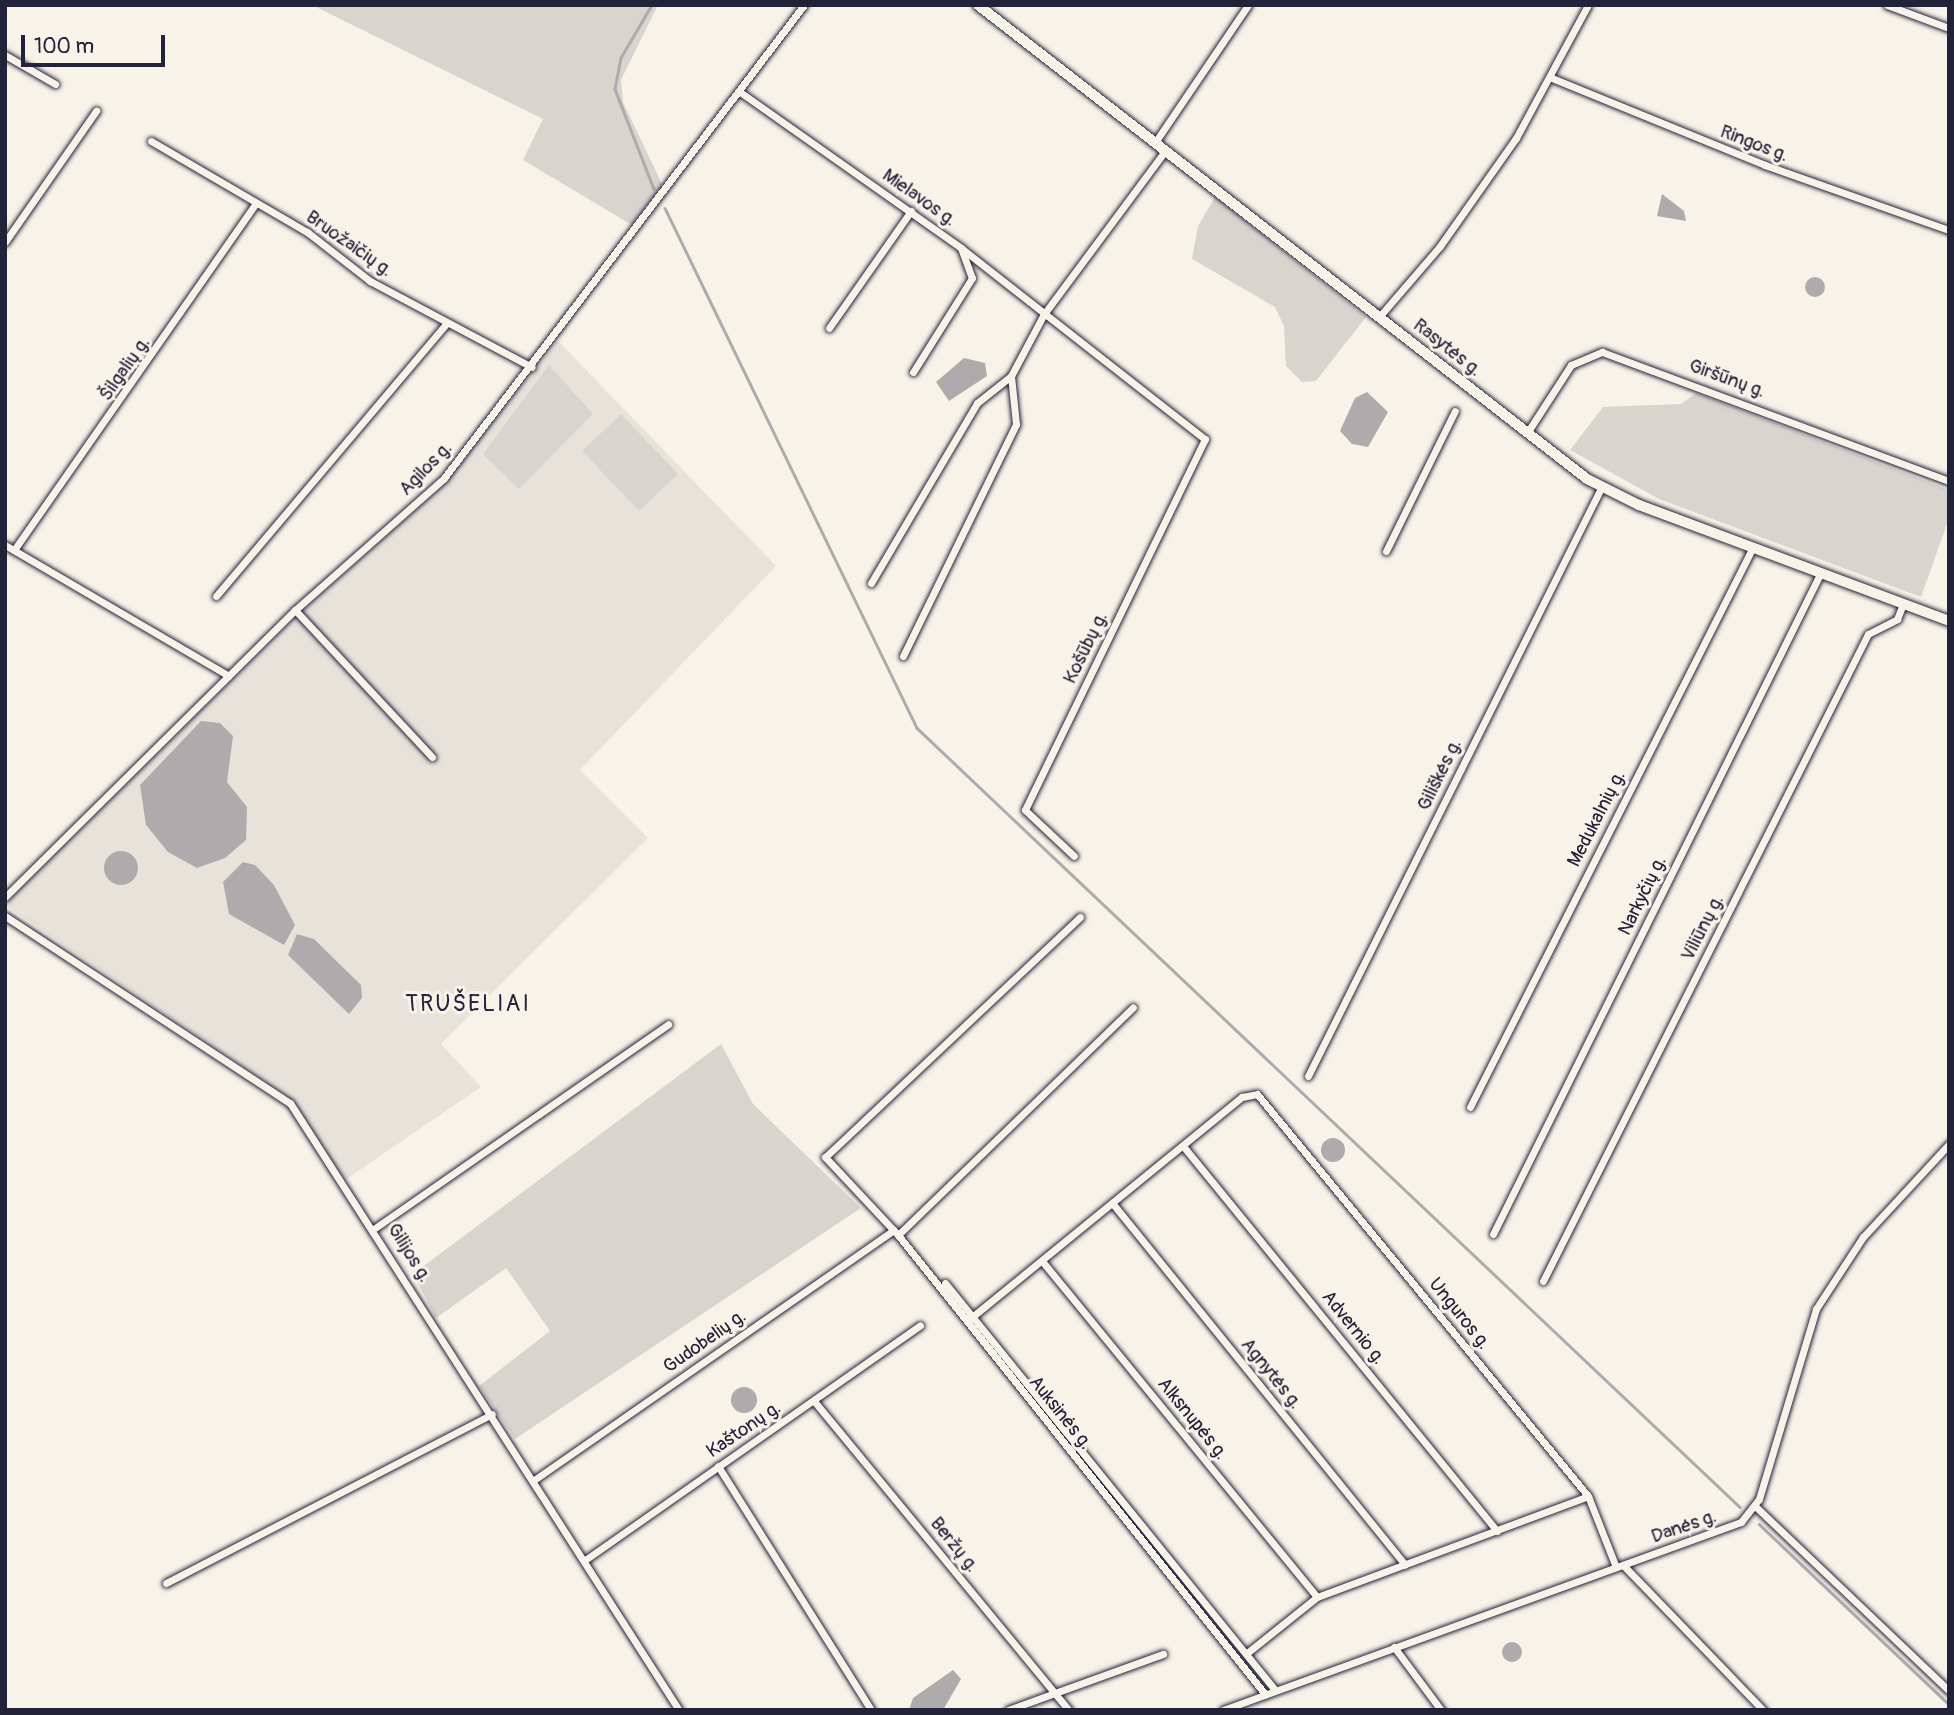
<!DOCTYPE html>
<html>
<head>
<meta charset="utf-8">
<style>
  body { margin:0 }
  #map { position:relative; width:1954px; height:1715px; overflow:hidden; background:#f7f3e8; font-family:Pangolin,sans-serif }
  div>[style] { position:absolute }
  .built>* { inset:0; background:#e7e3db }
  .green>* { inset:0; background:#d8d5cf }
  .water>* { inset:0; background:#aeabad }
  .round { border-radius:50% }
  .stream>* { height:2.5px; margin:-1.25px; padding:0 1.25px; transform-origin:1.25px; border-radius:1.25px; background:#aeabad }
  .roads { filter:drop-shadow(0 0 2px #22223b) drop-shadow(0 0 2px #22223b) }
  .minor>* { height:7px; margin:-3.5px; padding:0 3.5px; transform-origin:3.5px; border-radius:3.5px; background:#f7f3e8 }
  .secondary>* { height:10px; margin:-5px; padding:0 5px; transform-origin:5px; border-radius:5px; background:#f7f3e8 }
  span { translate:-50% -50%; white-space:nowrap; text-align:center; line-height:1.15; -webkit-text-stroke:6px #f7f3e8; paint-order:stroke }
  .street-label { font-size:19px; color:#22223b }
  .quarter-label { font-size:23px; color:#22223b; letter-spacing:2px }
  .frame { position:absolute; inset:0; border:7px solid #22223b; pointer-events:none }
  .scale { position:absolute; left:21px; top:35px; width:144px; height:32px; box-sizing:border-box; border:4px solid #22223b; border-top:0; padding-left:9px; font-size:21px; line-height:24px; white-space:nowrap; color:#22223b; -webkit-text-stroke:5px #f7f3e8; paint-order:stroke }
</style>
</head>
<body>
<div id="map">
  <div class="built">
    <i style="clip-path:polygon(558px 341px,776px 566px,580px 770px,648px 838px,441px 1044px,481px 1087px,345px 1180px,287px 1096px,5px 905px,308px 606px,441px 488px)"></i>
  </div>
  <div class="green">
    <i style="clip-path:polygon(312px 5px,658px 5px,621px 80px,623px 102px,663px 186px,632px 225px,523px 160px,543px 119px)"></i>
    <i style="clip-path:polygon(1215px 197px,1366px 317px,1316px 381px,1302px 382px,1286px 366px,1284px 326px,1275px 307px,1192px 259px,1198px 226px)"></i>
    <i style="clip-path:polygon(549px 365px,593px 414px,519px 489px,483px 454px)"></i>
    <i style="clip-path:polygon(1696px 393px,1949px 490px,1949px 518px,1921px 597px,1659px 499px,1570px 450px,1603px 407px,1681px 404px)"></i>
    <i style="clip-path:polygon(621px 414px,678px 474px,639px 511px,582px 451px)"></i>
    <i style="clip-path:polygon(721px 1044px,753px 1104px,861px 1208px,515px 1439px,479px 1386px,550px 1331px,506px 1268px,436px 1318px,413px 1274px)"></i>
  </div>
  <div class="water">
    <i style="clip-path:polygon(1662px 194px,1684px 211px,1686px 221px,1657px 216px)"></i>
    <i class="round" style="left:1805px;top:277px;width:20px;height:20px"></i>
    <i style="clip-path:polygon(964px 358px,985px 363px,987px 376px,949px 401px,936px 382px)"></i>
    <i style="clip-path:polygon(1367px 392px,1388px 412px,1368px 447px,1352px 444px,1340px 431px,1355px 398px)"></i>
    <i style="clip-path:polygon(201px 721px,220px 723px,233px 736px,227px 782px,247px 807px,246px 840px,225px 858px,197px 868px,168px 852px,146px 825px,140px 785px)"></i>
    <i class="round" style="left:104px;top:851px;width:34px;height:34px"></i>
    <i style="clip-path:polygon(243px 862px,255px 865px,274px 885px,295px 925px,284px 945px,229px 914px,223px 882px)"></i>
    <i style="clip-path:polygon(297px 934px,314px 939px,361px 985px,362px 998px,349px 1014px,288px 955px)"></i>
    <i class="round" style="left:1321px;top:1138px;width:24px;height:24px"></i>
    <i class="round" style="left:731px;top:1387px;width:26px;height:26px"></i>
    <i class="round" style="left:1502px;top:1642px;width:20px;height:20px"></i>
    <i style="clip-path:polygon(953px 1670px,961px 1679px,943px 1710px,909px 1710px,913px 1698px)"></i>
  </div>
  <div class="stream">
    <i style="left:652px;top:5px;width:61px;rotate:120.3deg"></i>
    <i style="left:621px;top:58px;width:32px;rotate:101deg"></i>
    <i style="left:615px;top:89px;width:107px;rotate:68.7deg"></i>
    <i style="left:665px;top:208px;width:578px;rotate:64.14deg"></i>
    <i style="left:917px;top:728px;width:1133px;rotate:43.43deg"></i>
    <i style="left:1759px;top:1524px;width:262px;rotate:43.5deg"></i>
  </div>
  <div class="roads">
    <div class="minor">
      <i style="left:1887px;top:5px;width:66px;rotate:20.4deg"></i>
      <i style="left:5px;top:55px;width:58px;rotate:30.1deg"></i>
      <i style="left:1552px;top:78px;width:230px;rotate:22.2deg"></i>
      <i style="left:1765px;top:165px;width:195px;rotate:19.5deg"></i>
      <i style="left:740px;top:92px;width:271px;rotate:35.2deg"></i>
      <i style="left:961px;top:248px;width:32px;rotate:70deg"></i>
      <i style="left:972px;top:278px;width:111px;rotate:122.1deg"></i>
      <i style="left:151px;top:141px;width:181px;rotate:30.3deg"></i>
      <i style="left:307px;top:232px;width:80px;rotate:37.9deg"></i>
      <i style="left:370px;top:281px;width:183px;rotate:28deg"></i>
      <i style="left:1156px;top:141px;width:164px;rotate:-55.9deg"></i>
      <i style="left:5px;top:242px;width:160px;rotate:-55.2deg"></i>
      <i style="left:961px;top:248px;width:310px;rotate:38.1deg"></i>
      <i style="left:1205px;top:439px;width:412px;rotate:115.9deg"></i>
      <i style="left:1025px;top:810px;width:67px;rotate:43.2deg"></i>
      <i style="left:1379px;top:317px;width:94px;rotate:-49.3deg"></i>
      <i style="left:1440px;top:246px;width:132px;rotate:-54.9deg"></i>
      <i style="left:1516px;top:138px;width:151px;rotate:-61.6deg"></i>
      <i style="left:829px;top:328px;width:143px;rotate:-55deg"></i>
      <i style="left:1527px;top:433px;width:81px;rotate:-57.1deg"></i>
      <i style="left:1571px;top:365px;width:34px;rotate:-23deg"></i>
      <i style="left:1602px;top:352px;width:370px;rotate:20.4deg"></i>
      <i style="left:5px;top:545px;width:259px;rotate:30.3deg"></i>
      <i style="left:14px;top:550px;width:423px;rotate:-55.1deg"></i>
      <i style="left:1386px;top:551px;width:156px;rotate:-63.8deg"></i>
      <i style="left:871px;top:583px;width:209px;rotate:-59.5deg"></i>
      <i style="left:977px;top:403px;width:43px;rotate:-38.5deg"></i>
      <i style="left:1011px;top:376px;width:70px;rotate:-62deg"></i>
      <i style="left:1044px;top:314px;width:204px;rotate:-53.4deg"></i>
      <i style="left:216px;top:596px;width:358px;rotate:-49.8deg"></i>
      <i style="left:295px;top:610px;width:201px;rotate:47deg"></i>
      <i style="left:903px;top:656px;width:258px;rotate:-64deg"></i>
      <i style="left:1016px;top:424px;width:48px;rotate:-95.9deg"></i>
      <i style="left:5px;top:897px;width:408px;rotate:-44.7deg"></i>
      <i style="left:295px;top:610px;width:199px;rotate:-41.5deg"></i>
      <i style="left:444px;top:478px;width:594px;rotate:-52.73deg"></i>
      <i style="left:5px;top:916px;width:341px;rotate:33.3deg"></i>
      <i style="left:290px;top:1103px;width:721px;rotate:57.35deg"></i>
      <i style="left:1080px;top:917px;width:350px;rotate:136.7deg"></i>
      <i style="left:825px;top:1157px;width:107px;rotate:46.9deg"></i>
      <i style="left:898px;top:1235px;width:588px;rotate:51.36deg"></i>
      <i style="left:1308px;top:1076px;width:657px;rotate:-63.51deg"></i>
      <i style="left:1470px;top:1107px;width:627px;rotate:-63.19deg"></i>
      <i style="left:1183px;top:1146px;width:497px;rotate:50.8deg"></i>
      <i style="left:1113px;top:1204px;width:464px;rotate:51deg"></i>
      <i style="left:375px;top:1228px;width:357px;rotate:-34.8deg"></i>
      <i style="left:1493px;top:1234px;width:739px;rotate:-63.64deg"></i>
      <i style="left:898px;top:1235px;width:327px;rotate:-44.1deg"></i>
      <i style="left:1042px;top:1261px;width:434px;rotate:50.7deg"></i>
      <i style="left:1543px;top:1281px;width:724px;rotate:-63.33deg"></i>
      <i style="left:1868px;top:634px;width:33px;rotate:-27deg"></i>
      <i style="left:1897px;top:619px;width:16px;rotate:-68deg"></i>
      <i style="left:945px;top:1283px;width:524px;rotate:50.96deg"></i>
      <i style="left:972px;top:1317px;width:348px;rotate:-39.2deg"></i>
      <i style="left:1242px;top:1097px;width:15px;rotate:-11deg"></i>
      <i style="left:1257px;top:1094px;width:521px;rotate:50.53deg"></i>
      <i style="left:1588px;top:1496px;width:76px;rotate:68.5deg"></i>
      <i style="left:814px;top:1401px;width:401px;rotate:50.5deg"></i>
      <i style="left:718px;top:1466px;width:288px;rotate:57.9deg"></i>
      <i style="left:534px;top:1480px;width:438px;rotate:-34.8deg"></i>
      <i style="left:1755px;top:1506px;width:268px;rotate:43.6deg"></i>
      <i style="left:585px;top:1560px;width:409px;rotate:-35deg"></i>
      <i style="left:1623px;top:1565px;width:202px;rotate:46deg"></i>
      <i style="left:166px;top:1583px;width:367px;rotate:-27.4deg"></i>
      <i style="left:1394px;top:1647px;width:79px;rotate:53.3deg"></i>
      <i style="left:1247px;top:1653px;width:90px;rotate:-38.7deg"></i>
      <i style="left:1317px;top:1597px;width:289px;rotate:-20.4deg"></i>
      <i style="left:1008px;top:1710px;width:165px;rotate:-19.9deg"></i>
      <i style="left:1223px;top:1710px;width:551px;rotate:-19.95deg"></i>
      <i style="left:1741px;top:1522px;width:29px;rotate:-52deg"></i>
      <i style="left:1759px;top:1499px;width:198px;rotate:-73.3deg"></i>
      <i style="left:1816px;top:1309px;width:86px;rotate:-56.9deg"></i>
      <i style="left:1863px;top:1237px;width:127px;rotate:-47.2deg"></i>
    </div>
    <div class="secondary">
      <i style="left:978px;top:5px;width:772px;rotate:37.89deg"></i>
      <i style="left:1587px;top:479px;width:58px;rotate:26.6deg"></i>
      <i style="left:1639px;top:505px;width:331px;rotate:20.5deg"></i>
    </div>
  </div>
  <div class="street-label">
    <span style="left:1754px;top:144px;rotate:21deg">Ringos g.</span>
    <span style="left:919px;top:198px;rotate:35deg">Mielavos g.</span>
    <span style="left:349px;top:244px;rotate:35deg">Bruožaičių g.</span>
    <span style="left:1447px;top:348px;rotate:38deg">Rasytės g.</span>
    <span style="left:125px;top:369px;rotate:-55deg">Šilgalių g.</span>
    <span style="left:1727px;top:379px;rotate:20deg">Giršūnų g.</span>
    <span style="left:426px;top:469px;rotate:-46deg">Agilos g.</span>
    <span style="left:1086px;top:648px;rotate:-64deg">Košūbų g.</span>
    <span style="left:1440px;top:775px;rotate:-64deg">Giliškės g.</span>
    <span style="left:1597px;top:819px;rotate:-63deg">Medukalnių g.</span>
    <span style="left:1643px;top:896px;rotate:-64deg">Narkyčių g.</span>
    <span style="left:1703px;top:928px;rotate:-63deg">Viliūnų g.</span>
    <span style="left:409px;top:1253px;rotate:58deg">Gilijos g.</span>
    <span style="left:1459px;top:1314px;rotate:51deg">Unguros g.</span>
    <span style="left:1353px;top:1328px;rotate:51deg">Advernio g.</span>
    <span style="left:705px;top:1342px;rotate:-35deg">Gudobelių g.</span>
    <span style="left:1271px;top:1374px;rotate:51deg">Agnytės g.</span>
    <span style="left:1060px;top:1413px;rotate:51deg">Auksinės g.</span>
    <span style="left:1192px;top:1419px;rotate:51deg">Alksnupės g.</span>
    <span style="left:744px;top:1430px;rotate:-34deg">Kaštonų g.</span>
    <span style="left:1684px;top:1527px;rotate:-19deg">Danės g.</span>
    <span style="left:954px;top:1545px;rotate:51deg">Beržų g.</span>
  </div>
  <div class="quarter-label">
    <span style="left:468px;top:1004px">TRUŠELIAI</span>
  </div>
  <div class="frame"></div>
  <div class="scale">100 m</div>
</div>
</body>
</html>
